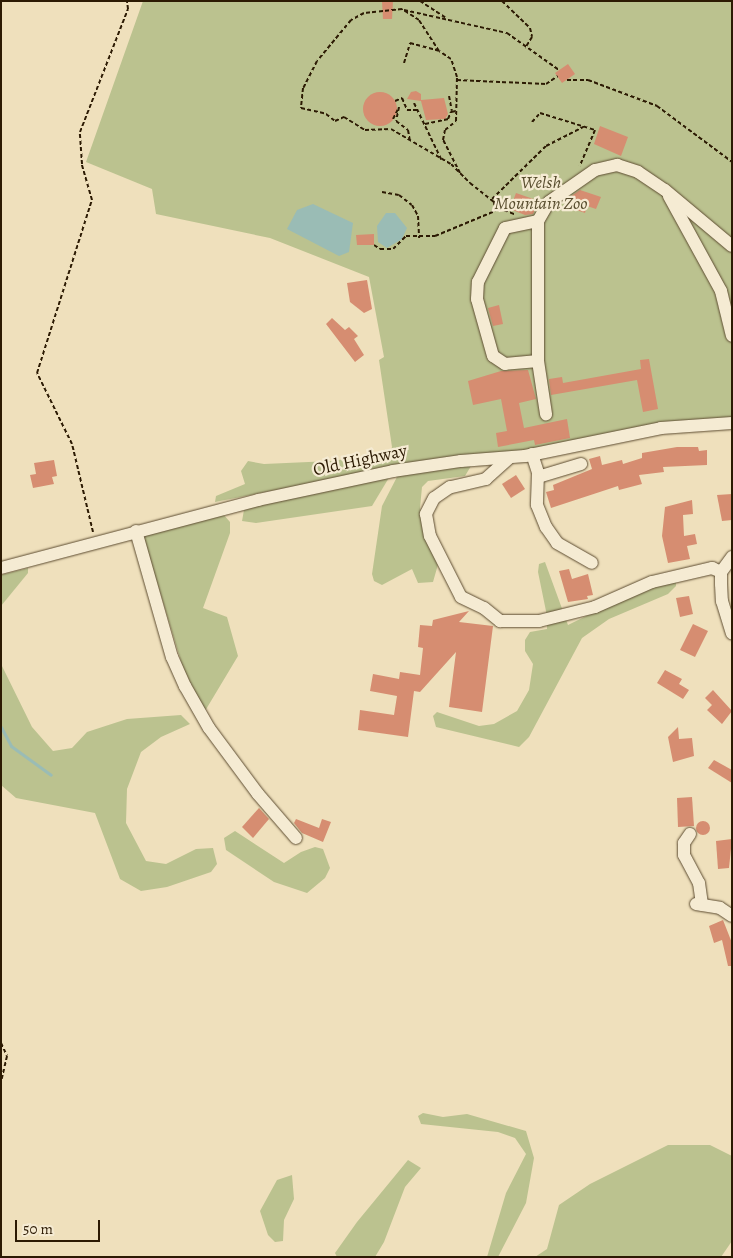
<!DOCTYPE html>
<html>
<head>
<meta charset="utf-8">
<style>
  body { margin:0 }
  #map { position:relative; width:733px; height:1258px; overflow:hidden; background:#efe0bc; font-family:Alegreya,serif }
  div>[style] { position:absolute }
  .green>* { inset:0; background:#bbc28f }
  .water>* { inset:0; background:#9abcb5 }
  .stream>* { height:3px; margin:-1.5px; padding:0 1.5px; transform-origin:1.5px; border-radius:1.5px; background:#9abcb5 }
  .building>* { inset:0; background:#d68d71 }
  .round { border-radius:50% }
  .path>* { height:2px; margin-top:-1px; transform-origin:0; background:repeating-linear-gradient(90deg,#2c1a03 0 4px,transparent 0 6.5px) }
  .roads { filter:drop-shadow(0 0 1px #5d4c31) drop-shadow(0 0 1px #5d4c31) }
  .minor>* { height:12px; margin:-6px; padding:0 6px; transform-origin:6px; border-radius:6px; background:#f5ebd3 }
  span { translate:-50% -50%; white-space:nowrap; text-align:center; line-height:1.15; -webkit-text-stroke:4.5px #f5ebd3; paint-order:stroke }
  .park-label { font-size:18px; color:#574c2d; font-style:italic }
  .street-label { font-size:18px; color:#2c1a03 }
  .frame { position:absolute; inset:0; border:2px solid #2c1a03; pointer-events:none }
  .scale { position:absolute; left:15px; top:1220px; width:85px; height:22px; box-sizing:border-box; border:2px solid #2c1a03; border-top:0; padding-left:6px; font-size:15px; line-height:18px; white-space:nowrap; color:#2c1a03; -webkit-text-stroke:4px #f5ebd3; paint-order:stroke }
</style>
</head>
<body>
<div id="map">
  <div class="green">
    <i style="clip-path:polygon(143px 1px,732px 1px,732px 419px,680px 421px,527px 451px,424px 461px,215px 502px,216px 496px,245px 484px,241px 471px,248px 461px,264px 464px,331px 461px,390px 453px,392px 447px,379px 360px,384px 357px,369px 277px,270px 238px,156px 214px,152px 189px,86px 162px)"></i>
    <i style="clip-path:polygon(471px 466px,465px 476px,428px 481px,422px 487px,420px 508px,428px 539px,439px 561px,433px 582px,418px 583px,412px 569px,382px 585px,374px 581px,372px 574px,382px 506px,398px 475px)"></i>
    <i style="clip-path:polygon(390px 476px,372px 506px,256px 523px,242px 521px,244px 510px,250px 506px)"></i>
    <i style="clip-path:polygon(223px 514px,230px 522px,230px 533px,203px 608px,227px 617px,238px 656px,205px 711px,183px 668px,143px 536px)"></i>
    <i style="clip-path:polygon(545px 562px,568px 625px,637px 591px,676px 581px,676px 586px,668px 594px,609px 619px,582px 638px,529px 737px,519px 747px,436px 727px,433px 716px,437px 712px,479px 726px,494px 724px,517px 711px,529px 690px,533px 664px,525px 651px,525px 640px,530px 632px,547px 629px,547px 616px,538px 572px,539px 564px)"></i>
    <i style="clip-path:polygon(28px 568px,28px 573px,1px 606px,1px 575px)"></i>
    <i style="clip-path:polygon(1px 664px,32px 727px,53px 751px,72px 748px,87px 732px,127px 719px,181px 715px,190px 724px,161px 737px,141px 752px,127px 789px,126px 823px,146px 861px,166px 864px,196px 849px,213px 848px,217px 864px,211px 872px,167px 887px,141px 891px,120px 879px,95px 813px,16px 798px,1px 785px)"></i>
    <i style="clip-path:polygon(235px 831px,284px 863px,301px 852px,315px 847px,323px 849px,330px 868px,325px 878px,307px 893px,274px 882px,226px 850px,224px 838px)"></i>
    <i style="clip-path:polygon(423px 1113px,443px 1117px,467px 1114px,526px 1131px,534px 1158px,526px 1203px,498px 1257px,487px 1257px,506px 1193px,526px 1154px,515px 1138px,498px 1132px,421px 1124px,418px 1116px)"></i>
    <i style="clip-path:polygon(668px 1145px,710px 1145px,732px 1156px,732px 1241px,721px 1257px,535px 1257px,547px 1249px,559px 1205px,590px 1184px)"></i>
    <i style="clip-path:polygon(408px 1160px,421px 1168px,405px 1187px,384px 1242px,375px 1257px,337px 1257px,335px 1253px,357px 1222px)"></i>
    <i style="clip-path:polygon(292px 1175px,294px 1199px,284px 1220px,283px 1241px,275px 1242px,268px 1235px,260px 1211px,277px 1180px)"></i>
  </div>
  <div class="water">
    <i style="clip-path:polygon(313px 204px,353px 223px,349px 252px,339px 256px,287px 229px,297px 210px)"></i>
    <i style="clip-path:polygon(386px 213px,395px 213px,407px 228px,402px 239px,387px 248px,378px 242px,377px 226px)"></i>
  </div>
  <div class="stream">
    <i style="left:1px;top:727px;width:21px;rotate:62deg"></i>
    <i style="left:11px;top:746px;width:49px;rotate:35.9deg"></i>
  </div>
  <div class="building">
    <i style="clip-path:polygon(382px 1px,393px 1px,392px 19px,383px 19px)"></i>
    <i style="clip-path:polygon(568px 64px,575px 74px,562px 83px,555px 73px)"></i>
    <i style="clip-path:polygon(416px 91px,421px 94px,421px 100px,444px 98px,448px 114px,445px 119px,426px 120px,421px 101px,407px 99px,411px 92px)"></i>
    <i class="round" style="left:363px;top:92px;width:34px;height:34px"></i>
    <i style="clip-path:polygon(600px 126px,628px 137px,621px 156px,594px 144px)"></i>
    <i style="clip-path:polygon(580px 190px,601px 197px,596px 209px,587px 206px,585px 213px,565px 206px,567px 199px)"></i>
    <i style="clip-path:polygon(516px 193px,539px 201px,533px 214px,525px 215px,510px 209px)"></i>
    <i style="clip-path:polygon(374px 234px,374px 245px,357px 245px,356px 235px)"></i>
    <i style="clip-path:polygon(367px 280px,372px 309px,364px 313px,350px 302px,347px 283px)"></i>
    <i style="clip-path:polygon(499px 305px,503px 324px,493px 326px,488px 308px)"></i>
    <i style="clip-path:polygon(332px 318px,345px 330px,349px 327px,358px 336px,354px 339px,364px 355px,355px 362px,326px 324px)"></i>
    <i style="clip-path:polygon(649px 359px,658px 409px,643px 412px,637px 380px,551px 395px,549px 379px,562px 377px,563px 383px,641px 369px,640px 360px)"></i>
    <i style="clip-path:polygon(528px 370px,536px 399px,519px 403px,524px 428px,567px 419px,570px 438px,535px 445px,534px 440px,498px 447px,496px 433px,507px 431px,501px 399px,473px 405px,468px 381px,501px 371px)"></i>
    <i style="clip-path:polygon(677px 447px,698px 447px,699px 451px,707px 450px,707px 465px,663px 467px,664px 472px,639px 475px,642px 484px,619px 490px,618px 486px,551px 508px,546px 492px,554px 490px,553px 485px,592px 469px,589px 459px,600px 456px,602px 465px,622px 460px,623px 464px,642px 458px,642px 453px)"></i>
    <i style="clip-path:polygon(54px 460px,57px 476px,52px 477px,54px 484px,33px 488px,30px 475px,36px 474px,34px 463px)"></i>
    <i style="clip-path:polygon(516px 475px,525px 489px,511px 498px,502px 484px)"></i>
    <i style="clip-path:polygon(732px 494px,732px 520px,722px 521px,717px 495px)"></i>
    <i style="clip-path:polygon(692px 500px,693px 514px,683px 515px,684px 536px,695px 534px,697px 544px,687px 546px,690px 559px,668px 563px,662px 536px,665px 507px)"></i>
    <i style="clip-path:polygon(569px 569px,572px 579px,588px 574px,593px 595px,587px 596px,588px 599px,568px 602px,559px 571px)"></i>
    <i style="clip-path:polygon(689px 596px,693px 614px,680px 617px,676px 598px)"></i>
    <i style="clip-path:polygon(469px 611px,459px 622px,493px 626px,482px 712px,449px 707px,456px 652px,420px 692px,414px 691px,408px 737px,358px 730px,360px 710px,394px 715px,397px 696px,370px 691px,373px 674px,399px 679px,400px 672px,420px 675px,423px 648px,418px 647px,420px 625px,432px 626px,433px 620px)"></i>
    <i style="clip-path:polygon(693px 624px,708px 631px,695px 657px,680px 650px)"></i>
    <i style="clip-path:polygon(665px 670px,682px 679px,679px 684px,689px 690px,683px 699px,657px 683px)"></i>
    <i style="clip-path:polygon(713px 690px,732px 711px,722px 724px,707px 710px,712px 705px,705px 698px)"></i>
    <i style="clip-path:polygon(678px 727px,679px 739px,692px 738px,694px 756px,673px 762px,668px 737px)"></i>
    <i style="clip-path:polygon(714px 760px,732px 770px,732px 783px,708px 768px)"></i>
    <i style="clip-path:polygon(692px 797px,694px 826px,678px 827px,677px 798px)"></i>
    <i style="clip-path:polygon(259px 808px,269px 819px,253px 838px,242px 827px)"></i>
    <i style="clip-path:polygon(296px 819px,319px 828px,322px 819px,331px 822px,323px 842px,302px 833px,294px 823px)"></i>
    <i class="round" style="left:696px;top:821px;width:14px;height:14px"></i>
    <i style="clip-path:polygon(732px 839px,729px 868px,718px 869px,716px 841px)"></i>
    <i style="clip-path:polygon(723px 920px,732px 943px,732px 966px,728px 966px,722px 940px,714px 943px,709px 926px)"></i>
  </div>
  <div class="path">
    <i style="left:420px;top:1px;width:30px;rotate:33deg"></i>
    <i style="left:502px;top:1px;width:39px;rotate:44deg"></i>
    <i style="left:530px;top:28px;width:9px;rotate:77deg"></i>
    <i style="left:532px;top:37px;width:13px;rotate:122deg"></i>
    <i style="left:404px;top:10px;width:106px;rotate:12.6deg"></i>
    <i style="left:507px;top:33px;width:64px;rotate:35.4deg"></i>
    <i style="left:404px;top:63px;width:21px;rotate:-73deg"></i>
    <i style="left:410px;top:43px;width:30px;rotate:15deg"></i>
    <i style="left:457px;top:80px;width:89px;rotate:2.6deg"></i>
    <i style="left:546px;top:84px;width:14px;rotate:-34deg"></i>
    <i style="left:567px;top:80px;width:21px"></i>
    <i style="left:588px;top:80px;width:74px;rotate:20.6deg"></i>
    <i style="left:657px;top:106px;width:94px;rotate:36.7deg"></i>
    <i style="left:449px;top:96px;width:15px;rotate:79deg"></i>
    <i style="left:395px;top:101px;width:8px;rotate:-23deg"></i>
    <i style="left:402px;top:98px;width:13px;rotate:67deg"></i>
    <i style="left:407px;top:110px;width:10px"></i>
    <i style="left:414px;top:103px;width:64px;rotate:64.2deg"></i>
    <i style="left:393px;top:119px;width:13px;rotate:-63deg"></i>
    <i style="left:399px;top:107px;width:14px;rotate:102deg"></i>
    <i style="left:396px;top:121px;width:15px;rotate:37deg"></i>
    <i style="left:408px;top:130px;width:11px;rotate:80deg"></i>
    <i style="left:532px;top:122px;width:12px;rotate:-48deg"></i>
    <i style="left:540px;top:113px;width:58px;rotate:17.2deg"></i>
    <i style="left:595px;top:130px;width:39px;rotate:113deg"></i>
    <i style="left:425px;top:124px;width:24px;rotate:-12deg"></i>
    <i style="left:448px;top:119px;width:8px;rotate:-67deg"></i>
    <i style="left:451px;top:112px;width:5px;rotate:-11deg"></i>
    <i style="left:460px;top:173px;width:37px;rotate:-117deg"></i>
    <i style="left:443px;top:140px;width:10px;rotate:-79deg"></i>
    <i style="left:445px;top:130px;width:14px;rotate:-39deg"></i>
    <i style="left:456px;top:121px;width:44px;rotate:-88.7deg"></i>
    <i style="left:457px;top:77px;width:19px;rotate:-108deg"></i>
    <i style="left:451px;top:59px;width:14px;rotate:-146deg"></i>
    <i style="left:439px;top:51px;width:37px;rotate:-123deg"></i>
    <i style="left:419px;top:20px;width:20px;rotate:-147deg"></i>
    <i style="left:402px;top:9px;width:38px;rotate:174deg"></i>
    <i style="left:364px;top:13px;width:15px;rotate:152deg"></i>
    <i style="left:351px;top:20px;width:53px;rotate:129.7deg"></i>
    <i style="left:317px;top:61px;width:30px;rotate:117deg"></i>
    <i style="left:303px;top:88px;width:20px;rotate:96deg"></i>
    <i style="left:301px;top:108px;width:26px;rotate:13deg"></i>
    <i style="left:326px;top:114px;width:11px;rotate:38deg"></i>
    <i style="left:335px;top:121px;width:10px;rotate:-24deg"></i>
    <i style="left:344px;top:117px;width:25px;rotate:32deg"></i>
    <i style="left:365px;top:130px;width:26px;rotate:-2deg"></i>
    <i style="left:391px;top:129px;width:69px;rotate:30.3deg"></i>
    <i style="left:451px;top:164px;width:27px;rotate:45deg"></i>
    <i style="left:470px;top:183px;width:43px;rotate:38.5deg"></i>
    <i style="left:504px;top:210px;width:11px;rotate:22deg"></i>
    <i style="left:382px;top:192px;width:17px;rotate:10deg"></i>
    <i style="left:399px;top:195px;width:16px;rotate:38deg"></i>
    <i style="left:412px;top:205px;width:13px;rotate:61deg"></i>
    <i style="left:418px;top:216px;width:22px;rotate:87deg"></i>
    <i style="left:492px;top:199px;width:76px;rotate:-44.5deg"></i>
    <i style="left:546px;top:146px;width:42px;rotate:-27.2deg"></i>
    <i style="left:374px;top:245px;width:7px;rotate:34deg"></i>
    <i style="left:380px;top:249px;width:13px"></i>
    <i style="left:393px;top:249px;width:18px;rotate:-45deg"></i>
    <i style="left:406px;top:236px;width:29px"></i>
    <i style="left:435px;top:236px;width:65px;rotate:-22.6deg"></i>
    <i style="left:495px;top:211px;width:10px;rotate:-96deg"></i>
    <i style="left:93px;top:532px;width:90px;rotate:-103.4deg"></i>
    <i style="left:72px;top:444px;width:79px;rotate:-116.2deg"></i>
    <i style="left:37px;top:373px;width:182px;rotate:-72.4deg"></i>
    <i style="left:92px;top:200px;width:37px;rotate:-106deg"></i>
    <i style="left:82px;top:164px;width:32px;rotate:-94deg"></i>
    <i style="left:80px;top:132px;width:132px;rotate:-68.7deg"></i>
    <i style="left:128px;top:9px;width:8px;rotate:-97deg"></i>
    <i style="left:1px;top:1043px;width:14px;rotate:65deg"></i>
    <i style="left:7px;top:1056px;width:28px;rotate:103deg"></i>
  </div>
  <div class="roads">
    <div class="minor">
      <i style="left:669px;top:196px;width:108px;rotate:61.3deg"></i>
      <i style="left:721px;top:291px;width:46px;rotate:76.3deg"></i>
      <i style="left:538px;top:221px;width:140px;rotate:90deg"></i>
      <i style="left:538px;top:361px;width:54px;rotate:81.4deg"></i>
      <i style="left:538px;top:361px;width:33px;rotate:175deg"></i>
      <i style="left:505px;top:364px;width:14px;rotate:-146deg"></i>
      <i style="left:493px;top:356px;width:59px;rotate:-105.7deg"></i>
      <i style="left:477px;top:299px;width:17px;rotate:-87deg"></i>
      <i style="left:478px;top:282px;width:60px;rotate:-63.4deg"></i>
      <i style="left:505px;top:228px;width:34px;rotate:-12deg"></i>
      <i style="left:538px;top:221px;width:22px;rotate:-60deg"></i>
      <i style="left:549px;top:202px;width:56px;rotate:-34.8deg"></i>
      <i style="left:595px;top:170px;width:23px;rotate:-13deg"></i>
      <i style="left:617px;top:165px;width:22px;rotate:18deg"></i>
      <i style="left:638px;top:172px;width:32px;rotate:34deg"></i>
      <i style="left:665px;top:190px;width:87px;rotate:39.9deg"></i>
      <i style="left:532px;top:454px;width:20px;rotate:72deg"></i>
      <i style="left:538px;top:473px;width:32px;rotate:92deg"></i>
      <i style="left:537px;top:505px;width:24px;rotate:68deg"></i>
      <i style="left:546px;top:527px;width:19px;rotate:55deg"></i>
      <i style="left:557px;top:543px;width:40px;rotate:29.7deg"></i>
      <i style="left:508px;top:459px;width:30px;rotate:138deg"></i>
      <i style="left:486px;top:479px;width:37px;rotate:167deg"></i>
      <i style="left:450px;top:487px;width:19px;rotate:145deg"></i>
      <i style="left:434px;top:498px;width:18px;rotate:117deg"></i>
      <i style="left:426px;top:514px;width:22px;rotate:80deg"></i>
      <i style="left:430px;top:536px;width:68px;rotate:63.1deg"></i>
      <i style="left:461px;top:597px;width:25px;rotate:26deg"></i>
      <i style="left:484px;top:608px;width:21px;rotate:39deg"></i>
      <i style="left:500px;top:621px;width:39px"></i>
      <i style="left:539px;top:621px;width:58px;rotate:-14deg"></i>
      <i style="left:595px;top:607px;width:62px;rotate:-23.7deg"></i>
      <i style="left:652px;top:582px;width:62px;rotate:-13.1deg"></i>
      <i style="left:712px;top:568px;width:10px;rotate:24deg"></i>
      <i style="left:538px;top:477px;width:45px;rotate:-16.8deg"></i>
      <i style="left:136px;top:531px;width:131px;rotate:74.1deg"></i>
      <i style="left:172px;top:657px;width:32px;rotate:66deg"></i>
      <i style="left:185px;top:686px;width:48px;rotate:60.3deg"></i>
      <i style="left:209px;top:728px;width:82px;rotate:53.4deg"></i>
      <i style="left:258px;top:794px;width:58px;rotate:49.2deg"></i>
      <i style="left:732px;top:557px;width:19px;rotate:126deg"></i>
      <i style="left:721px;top:572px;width:12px;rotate:90deg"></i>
      <i style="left:721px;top:584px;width:17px;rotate:87deg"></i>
      <i style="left:722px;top:601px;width:34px;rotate:73deg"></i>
      <i style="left:1px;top:568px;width:266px;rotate:-14.8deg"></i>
      <i style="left:258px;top:500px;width:138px;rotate:-12.1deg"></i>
      <i style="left:393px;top:471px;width:69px;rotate:-8.4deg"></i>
      <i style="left:461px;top:461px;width:64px;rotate:-4.5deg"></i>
      <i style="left:525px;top:456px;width:139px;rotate:-11.6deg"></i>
      <i style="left:661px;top:428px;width:71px;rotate:-4deg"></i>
      <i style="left:690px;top:834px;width:11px;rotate:124deg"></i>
      <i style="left:684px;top:843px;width:12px;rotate:90deg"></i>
      <i style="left:684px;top:855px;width:32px;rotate:62deg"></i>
      <i style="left:699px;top:883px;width:22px;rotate:82deg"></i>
      <i style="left:696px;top:904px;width:24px;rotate:9deg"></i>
      <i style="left:720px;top:908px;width:14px;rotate:34deg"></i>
    </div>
  </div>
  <div class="park-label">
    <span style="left:541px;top:193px">Welsh<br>Mountain Zoo</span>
  </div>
  <div class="street-label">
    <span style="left:360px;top:460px;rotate:-12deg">Old Highway</span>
  </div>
  <div class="frame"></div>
  <div class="scale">50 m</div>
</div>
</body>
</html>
